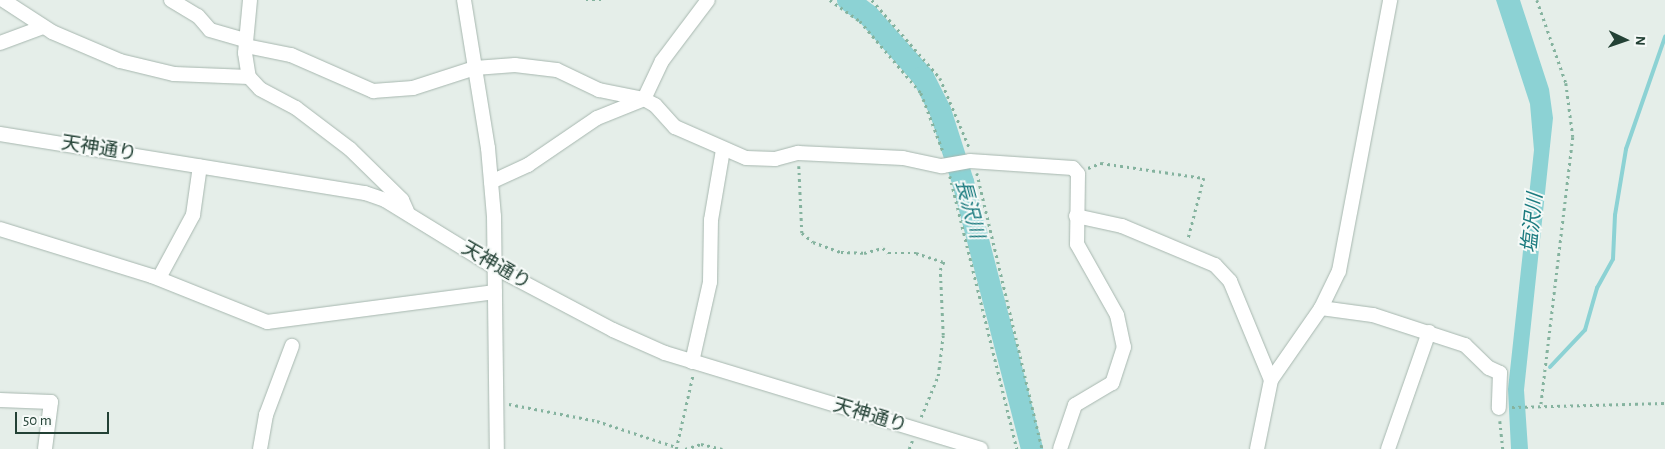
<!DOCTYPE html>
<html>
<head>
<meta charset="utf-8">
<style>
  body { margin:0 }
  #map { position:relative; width:1665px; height:449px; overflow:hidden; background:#e5eee9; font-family:"Alegreya Sans","Noto Sans JP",sans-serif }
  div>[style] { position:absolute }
  .water>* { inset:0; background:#8cd2d4 }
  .stream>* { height:4px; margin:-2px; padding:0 2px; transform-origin:2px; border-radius:2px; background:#8cd2d4 }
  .river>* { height:22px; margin:-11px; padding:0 11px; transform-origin:11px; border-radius:11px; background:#8cd2d4 }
  .path>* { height:2.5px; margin-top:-1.25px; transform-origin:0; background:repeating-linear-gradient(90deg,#85b39f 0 2.5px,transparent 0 6.5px) }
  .roads { filter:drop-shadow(0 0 1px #a7b7af) drop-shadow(0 0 1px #a7b7af) }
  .minor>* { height:14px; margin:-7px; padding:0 7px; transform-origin:7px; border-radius:7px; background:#fff }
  span { translate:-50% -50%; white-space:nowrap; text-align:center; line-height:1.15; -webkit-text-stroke:4px #f6faf8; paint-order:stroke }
  .street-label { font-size:19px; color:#234135 }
  .water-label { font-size:20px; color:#1b7b7f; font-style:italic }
  .north { position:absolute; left:1600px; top:15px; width:50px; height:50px; -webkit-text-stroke:4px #f6faf8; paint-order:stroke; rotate:93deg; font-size:14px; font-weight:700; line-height:20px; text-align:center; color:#234135 }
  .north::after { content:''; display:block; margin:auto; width:18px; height:22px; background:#234135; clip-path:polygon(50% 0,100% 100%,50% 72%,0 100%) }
  .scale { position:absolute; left:15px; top:412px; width:94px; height:22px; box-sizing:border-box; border:2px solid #234135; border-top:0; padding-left:6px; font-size:15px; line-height:18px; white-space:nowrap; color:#234135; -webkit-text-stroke:4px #f6faf8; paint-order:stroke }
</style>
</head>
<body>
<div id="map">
  <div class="water">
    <i style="clip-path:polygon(1496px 0,1520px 0,1549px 89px,1553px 118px,1524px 390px,1528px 449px,1511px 449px,1508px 389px,1534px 150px,1530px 104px)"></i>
  </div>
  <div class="stream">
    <i style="left:1550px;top:367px;width:51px;rotate:-46.6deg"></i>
    <i style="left:1585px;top:330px;width:44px;rotate:-74.1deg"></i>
    <i style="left:1597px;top:288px;width:33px;rotate:-61deg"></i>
    <i style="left:1613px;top:259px;width:44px;rotate:-87.4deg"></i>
    <i style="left:1615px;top:215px;width:67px;rotate:-80.5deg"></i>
    <i style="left:1626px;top:149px;width:119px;rotate:-70.8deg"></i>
  </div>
  <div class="river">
    <i style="left:848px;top:0;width:25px;rotate:37deg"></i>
    <i style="left:868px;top:15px;width:83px;rotate:48.4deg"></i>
    <i style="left:923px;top:77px;width:37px;rotate:63deg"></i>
    <i style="left:940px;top:110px;width:76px;rotate:72.3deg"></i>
    <i style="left:963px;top:182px;width:276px;rotate:75.5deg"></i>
  </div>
  <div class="path">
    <i style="left:586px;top:0;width:17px"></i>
    <i style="left:830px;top:0;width:37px;rotate:35deg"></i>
    <i style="left:860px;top:21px;width:94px;rotate:49.7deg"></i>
    <i style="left:921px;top:93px;width:65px;rotate:69.3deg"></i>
    <i style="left:872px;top:0;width:103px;rotate:48.9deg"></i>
    <i style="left:940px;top:78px;width:77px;rotate:67.1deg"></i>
    <i style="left:1537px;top:0;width:88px;rotate:70.7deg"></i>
    <i style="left:1566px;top:83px;width:54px;rotate:82.6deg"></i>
    <i style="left:1573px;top:137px;width:271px;rotate:96.8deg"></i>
    <i style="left:799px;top:166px;width:67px;rotate:87.4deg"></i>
    <i style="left:802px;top:233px;width:14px;rotate:39deg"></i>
    <i style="left:813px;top:242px;width:30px;rotate:20deg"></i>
    <i style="left:841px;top:252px;width:23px;rotate:2deg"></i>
    <i style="left:864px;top:253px;width:20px;rotate:-15deg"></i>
    <i style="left:883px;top:248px;width:7px;rotate:45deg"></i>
    <i style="left:888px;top:253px;width:28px"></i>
    <i style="left:916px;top:253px;width:28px;rotate:18deg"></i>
    <i style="left:1088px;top:168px;width:14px;rotate:-21deg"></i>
    <i style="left:1101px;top:163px;width:104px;rotate:8.3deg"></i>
    <i style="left:1204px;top:178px;width:64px;rotate:104.5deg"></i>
    <i style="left:977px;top:173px;width:284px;rotate:76.7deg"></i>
    <i style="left:950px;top:176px;width:281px;rotate:76.2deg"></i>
    <i style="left:509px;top:404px;width:90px;rotate:10.9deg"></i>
    <i style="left:597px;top:421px;width:83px;rotate:18.2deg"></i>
    <i style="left:1512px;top:407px;width:153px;rotate:-1.5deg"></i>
    <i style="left:921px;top:417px;width:44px;rotate:-67.5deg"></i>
    <i style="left:938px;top:376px;width:41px;rotate:-83deg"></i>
    <i style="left:943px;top:335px;width:65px;rotate:-92.6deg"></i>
    <i style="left:940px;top:270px;width:12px;rotate:-66deg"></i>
    <i style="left:1500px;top:421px;width:28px;rotate:84deg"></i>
    <i style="left:676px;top:449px;width:77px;rotate:-77.2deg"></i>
    <i style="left:685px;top:449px;width:17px;rotate:-17deg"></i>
    <i style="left:701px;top:444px;width:22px;rotate:13deg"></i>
    <i style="left:909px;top:449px;width:9px;rotate:-69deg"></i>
  </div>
  <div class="roads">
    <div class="minor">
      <i style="left:3px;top:0;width:59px;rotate:33.1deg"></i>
      <i style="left:52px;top:32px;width:74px;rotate:23.1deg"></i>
      <i style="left:120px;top:61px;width:56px;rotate:13.5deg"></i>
      <i style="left:174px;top:74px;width:75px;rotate:2.3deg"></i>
      <i style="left:171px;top:0;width:31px;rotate:31deg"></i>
      <i style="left:198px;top:16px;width:18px;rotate:49deg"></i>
      <i style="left:210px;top:30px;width:37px;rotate:16deg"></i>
      <i style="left:250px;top:0;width:53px;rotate:95.4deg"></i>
      <i style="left:245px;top:53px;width:24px;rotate:81deg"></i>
      <i style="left:249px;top:77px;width:16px;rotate:47deg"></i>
      <i style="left:260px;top:89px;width:41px;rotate:27.8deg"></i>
      <i style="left:296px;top:108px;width:68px;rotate:37.2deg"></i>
      <i style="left:350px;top:149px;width:73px;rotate:44.4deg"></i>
      <i style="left:402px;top:200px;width:12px;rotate:66deg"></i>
      <i style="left:464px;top:0;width:150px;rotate:80.8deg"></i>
      <i style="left:488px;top:148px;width:68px;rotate:85deg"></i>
      <i style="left:494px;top:216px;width:233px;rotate:89.3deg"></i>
      <i style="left:0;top:43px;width:46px;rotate:-20.4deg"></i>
      <i style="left:246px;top:46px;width:46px;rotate:11.3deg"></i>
      <i style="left:291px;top:55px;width:90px;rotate:23.7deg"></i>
      <i style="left:373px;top:91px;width:40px;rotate:-4.3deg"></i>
      <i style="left:413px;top:88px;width:65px;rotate:-17.9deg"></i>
      <i style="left:475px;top:68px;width:40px;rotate:-4.3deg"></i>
      <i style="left:515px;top:65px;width:42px;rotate:6.8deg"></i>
      <i style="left:557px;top:70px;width:47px;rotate:25.5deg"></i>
      <i style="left:599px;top:90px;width:46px;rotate:11.3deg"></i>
      <i style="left:644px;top:99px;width:13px;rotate:29deg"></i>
      <i style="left:655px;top:105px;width:30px;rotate:48deg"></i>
      <i style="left:675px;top:127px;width:77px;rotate:23.6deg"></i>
      <i style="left:746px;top:158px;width:29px;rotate:2deg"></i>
      <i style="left:775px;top:159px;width:24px;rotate:-15deg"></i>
      <i style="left:798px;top:153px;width:105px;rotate:2.7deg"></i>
      <i style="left:903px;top:158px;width:40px;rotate:12deg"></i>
      <i style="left:942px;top:166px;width:28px;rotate:-10deg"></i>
      <i style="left:970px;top:161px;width:103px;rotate:3.9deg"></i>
      <i style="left:1073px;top:168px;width:8px;rotate:50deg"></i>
      <i style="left:1078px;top:174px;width:70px;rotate:90.8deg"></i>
      <i style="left:1077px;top:244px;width:81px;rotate:60.6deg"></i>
      <i style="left:1117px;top:315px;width:33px;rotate:78deg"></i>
      <i style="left:1124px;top:347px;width:38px;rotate:108deg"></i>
      <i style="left:1112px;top:383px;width:43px;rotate:149.3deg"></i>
      <i style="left:1075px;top:405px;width:46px;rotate:108.8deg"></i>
      <i style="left:0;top:134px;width:370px;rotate:9.2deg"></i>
      <i style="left:365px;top:193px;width:21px;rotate:19deg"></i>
      <i style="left:385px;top:200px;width:128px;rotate:31.6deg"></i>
      <i style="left:494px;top:267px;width:135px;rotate:27.9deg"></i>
      <i style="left:613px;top:330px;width:57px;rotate:23.9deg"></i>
      <i style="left:665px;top:353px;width:330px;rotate:16.9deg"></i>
      <i style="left:491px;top:182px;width:41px;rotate:-24.7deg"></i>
      <i style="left:528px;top:165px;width:83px;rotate:-34.3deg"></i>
      <i style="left:597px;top:118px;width:51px;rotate:-22deg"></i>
      <i style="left:644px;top:99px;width:42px;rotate:-64.7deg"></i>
      <i style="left:662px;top:61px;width:76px;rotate:-53deg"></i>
      <i style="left:1076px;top:216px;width:47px;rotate:12.3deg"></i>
      <i style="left:1122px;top:226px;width:101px;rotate:22.8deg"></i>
      <i style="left:1215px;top:265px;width:22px;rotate:47deg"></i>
      <i style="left:1230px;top:281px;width:107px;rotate:67.5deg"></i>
      <i style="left:0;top:229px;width:159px;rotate:17.2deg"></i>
      <i style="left:152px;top:276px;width:124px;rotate:21.8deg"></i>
      <i style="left:267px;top:322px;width:230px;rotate:-7.5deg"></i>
      <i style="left:159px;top:278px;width:72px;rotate:-61.6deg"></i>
      <i style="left:193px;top:215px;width:49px;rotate:-81.9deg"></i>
      <i style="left:1321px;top:308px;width:52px;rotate:7.7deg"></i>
      <i style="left:1373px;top:315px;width:97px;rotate:18.1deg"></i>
      <i style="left:1465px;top:345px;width:33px;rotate:44deg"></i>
      <i style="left:1489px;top:368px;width:12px;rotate:24deg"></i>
      <i style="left:1500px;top:373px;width:35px;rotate:92deg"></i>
      <i style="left:692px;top:362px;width:82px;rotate:-77.3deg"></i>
      <i style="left:710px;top:282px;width:62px;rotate:-89.1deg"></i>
      <i style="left:711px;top:220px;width:71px;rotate:-80.3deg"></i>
      <i style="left:0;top:400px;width:51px;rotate:2.2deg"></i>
      <i style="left:51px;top:402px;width:47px;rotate:97.3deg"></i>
      <i style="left:260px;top:449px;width:35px;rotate:-80deg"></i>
      <i style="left:266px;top:415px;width:74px;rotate:-69.4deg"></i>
      <i style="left:1257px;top:449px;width:70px;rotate:-78.5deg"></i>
      <i style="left:1271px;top:380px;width:88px;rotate:-55.2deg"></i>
      <i style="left:1321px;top:308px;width:41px;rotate:-64.1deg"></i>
      <i style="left:1339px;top:271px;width:276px;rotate:-79.3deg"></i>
      <i style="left:1388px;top:449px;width:124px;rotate:-70.7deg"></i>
    </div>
  </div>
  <div class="street-label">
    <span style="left:99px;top:149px;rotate:9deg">天神通り</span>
    <span style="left:496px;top:266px;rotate:30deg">天神通り</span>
    <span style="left:870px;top:416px;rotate:17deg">天神通り</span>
  </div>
  <div class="water-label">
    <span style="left:969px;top:209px;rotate:75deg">長沢川</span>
    <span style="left:1533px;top:223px;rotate:-84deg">塩沢川</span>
  </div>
  <div class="north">N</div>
  <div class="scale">50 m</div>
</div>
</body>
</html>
